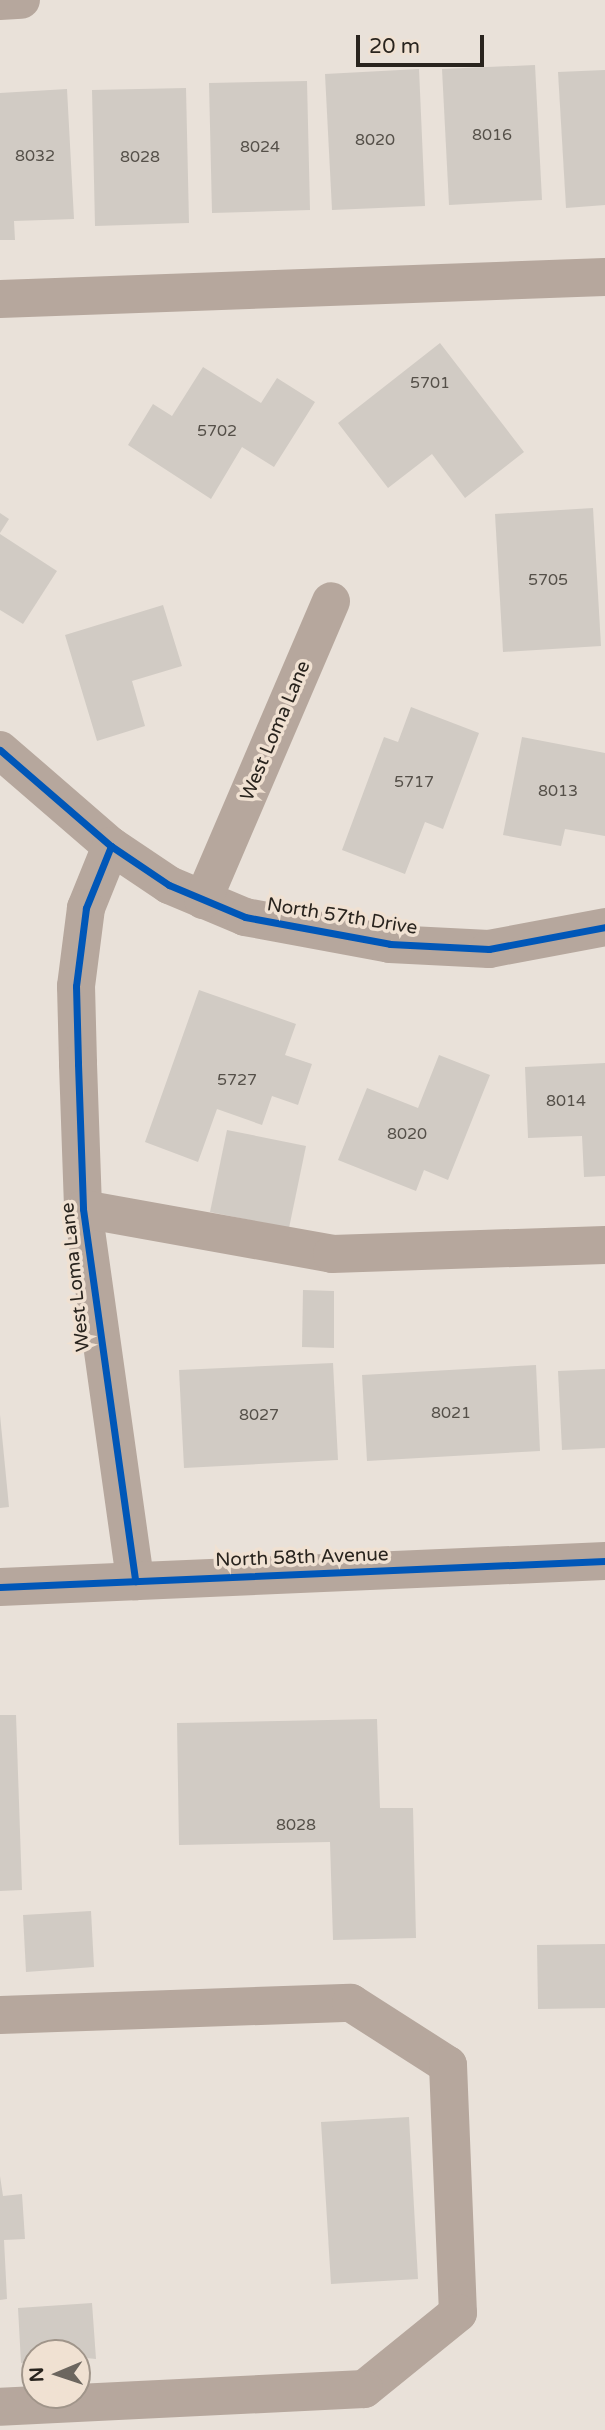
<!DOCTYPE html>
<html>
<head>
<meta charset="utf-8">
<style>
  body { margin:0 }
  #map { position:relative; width:605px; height:2430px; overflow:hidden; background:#e9e1d9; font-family:"Varela Round",sans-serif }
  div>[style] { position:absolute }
  .building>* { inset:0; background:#d1cbc4 }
  .minor>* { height:38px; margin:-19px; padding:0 19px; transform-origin:19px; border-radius:19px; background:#b6a79d }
  .cycleway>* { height:7px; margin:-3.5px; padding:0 3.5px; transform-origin:3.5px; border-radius:3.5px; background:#0057b8 }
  span { translate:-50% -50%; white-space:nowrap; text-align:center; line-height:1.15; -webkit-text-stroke:7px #f0e1d2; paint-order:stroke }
  .number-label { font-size:16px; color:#555049 }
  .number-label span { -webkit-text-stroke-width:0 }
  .street-label { font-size:19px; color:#29241e }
  .north { position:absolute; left:21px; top:2339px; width:70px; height:70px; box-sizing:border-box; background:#f0e1d2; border:2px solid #a0958a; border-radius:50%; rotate:268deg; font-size:19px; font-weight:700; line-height:28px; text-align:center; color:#29241e }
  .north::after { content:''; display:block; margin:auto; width:24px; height:32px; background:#6c665f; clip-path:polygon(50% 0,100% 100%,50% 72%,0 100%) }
  .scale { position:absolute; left:356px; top:35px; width:128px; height:32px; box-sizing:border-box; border:4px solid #29241e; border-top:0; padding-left:9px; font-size:21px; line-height:24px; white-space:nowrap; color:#29241e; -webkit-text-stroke:5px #f0e1d2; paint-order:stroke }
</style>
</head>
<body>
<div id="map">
  <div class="building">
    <i style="clip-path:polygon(535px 65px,542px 200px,449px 205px,442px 69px)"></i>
    <i style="clip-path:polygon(419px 69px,425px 206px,332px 210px,325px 74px)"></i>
    <i style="clip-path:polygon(605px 70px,605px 205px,566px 208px,558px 72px)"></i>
    <i style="clip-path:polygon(307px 81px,310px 210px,212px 213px,209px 83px)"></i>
    <i style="clip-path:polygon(186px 88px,189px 223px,95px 226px,92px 90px)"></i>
    <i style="clip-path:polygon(67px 89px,74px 219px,14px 221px,15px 240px,0 240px,0 93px)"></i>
    <i style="clip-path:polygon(440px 343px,524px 452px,465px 498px,432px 454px,388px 488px,338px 423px)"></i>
    <i style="clip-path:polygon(203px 367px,261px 403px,277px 378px,315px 402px,274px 467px,242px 447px,211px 499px,128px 445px,153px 404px,172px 416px)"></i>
    <i style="clip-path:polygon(593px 508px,601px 646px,503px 652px,495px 514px)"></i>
    <i style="clip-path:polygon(0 513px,9px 519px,0 533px)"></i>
    <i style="clip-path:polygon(0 534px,57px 571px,23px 624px,0 610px)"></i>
    <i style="clip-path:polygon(163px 605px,182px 666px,132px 681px,145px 726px,97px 741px,65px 635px)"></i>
    <i style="clip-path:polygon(411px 707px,479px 733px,443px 829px,425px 822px,405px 874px,342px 850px,384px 737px,398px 742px)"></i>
    <i style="clip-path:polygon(522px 737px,605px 753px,605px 836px,565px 829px,561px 846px,503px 835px)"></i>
    <i style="clip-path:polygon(199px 990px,296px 1024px,285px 1055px,312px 1064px,298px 1105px,272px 1096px,262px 1125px,217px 1109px,198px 1162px,145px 1142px)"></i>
    <i style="clip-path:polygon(439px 1055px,490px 1075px,448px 1180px,424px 1170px,416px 1191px,338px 1160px,367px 1088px,418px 1108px)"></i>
    <i style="clip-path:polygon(605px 1063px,605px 1176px,584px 1177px,582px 1136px,528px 1138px,525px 1067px)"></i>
    <i style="clip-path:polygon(227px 1130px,306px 1146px,289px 1228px,210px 1212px)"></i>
    <i style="clip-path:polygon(303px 1290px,334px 1291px,334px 1348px,302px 1347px)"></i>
    <i style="clip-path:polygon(333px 1363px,338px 1460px,184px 1468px,179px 1370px)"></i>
    <i style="clip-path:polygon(536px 1365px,540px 1451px,367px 1461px,362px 1375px)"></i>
    <i style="clip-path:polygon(605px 1369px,605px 1448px,562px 1450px,558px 1371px)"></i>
    <i style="clip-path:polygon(0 1415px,9px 1507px,0 1508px)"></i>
    <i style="clip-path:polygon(0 1715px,16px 1715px,22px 1890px,0 1891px)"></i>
    <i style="clip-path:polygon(377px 1719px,380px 1808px,413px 1808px,416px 1938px,333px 1940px,330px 1842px,179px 1845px,177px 1723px)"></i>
    <i style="clip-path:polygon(91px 1911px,94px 1967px,26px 1972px,23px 1915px)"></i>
    <i style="clip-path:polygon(605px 1944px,605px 2008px,538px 2009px,537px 1945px)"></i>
    <i style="clip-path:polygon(409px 2117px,418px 2279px,331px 2284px,321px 2122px)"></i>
    <i style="clip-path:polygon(0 2176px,3px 2196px,22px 2194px,25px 2239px,4px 2240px,7px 2299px,0 2300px)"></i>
    <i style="clip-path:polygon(92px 2303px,96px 2359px,35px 2353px,35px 2362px,21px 2363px,18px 2308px)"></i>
  </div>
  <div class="minor">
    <i style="left:0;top:1px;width:21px;rotate:-3deg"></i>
    <i style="left:0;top:299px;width:605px;rotate:-2.08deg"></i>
    <i style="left:0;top:750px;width:147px;rotate:40.9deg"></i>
    <i style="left:111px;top:846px;width:70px;rotate:33.9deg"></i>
    <i style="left:169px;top:885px;width:82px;rotate:22.8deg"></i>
    <i style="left:245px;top:917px;width:147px;rotate:10.5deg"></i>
    <i style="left:390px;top:944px;width:99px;rotate:2.9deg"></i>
    <i style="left:489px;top:949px;width:118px;rotate:-10.7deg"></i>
    <i style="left:111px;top:846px;width:67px;rotate:112deg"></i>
    <i style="left:86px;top:908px;width:79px;rotate:97.3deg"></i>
    <i style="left:76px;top:986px;width:78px;rotate:88.5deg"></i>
    <i style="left:78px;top:1064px;width:145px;rotate:88deg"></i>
    <i style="left:83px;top:1209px;width:376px;rotate:82deg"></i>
    <i style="left:203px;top:900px;width:325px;rotate:-66.8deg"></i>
    <i style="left:83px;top:1209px;width:253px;rotate:10.2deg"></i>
    <i style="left:332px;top:1254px;width:273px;rotate:-1.9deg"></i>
    <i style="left:0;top:1587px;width:606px;rotate:-2.46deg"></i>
    <i style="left:0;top:2015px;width:351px;rotate:-2deg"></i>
    <i style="left:351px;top:2003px;width:115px;rotate:32.6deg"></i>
    <i style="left:448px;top:2065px;width:248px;rotate:87.7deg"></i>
    <i style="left:458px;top:2313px;width:121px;rotate:141deg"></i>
    <i style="left:364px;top:2389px;width:364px;rotate:177.2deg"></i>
  </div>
  <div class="cycleway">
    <i style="left:0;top:750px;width:147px;rotate:40.9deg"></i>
    <i style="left:111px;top:846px;width:70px;rotate:33.9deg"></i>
    <i style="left:169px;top:885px;width:82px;rotate:22.8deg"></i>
    <i style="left:245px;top:917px;width:147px;rotate:10.5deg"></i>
    <i style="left:390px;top:944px;width:99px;rotate:2.9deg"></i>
    <i style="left:489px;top:949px;width:118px;rotate:-10.7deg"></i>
    <i style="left:111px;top:846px;width:67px;rotate:112deg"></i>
    <i style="left:86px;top:908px;width:79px;rotate:97.3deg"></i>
    <i style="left:76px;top:986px;width:78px;rotate:88.5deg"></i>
    <i style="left:78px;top:1064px;width:145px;rotate:88deg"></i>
    <i style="left:83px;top:1209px;width:376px;rotate:82deg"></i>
    <i style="left:0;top:1587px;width:606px;rotate:-2.46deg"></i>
  </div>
  <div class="number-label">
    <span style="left:492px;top:135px">8016</span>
    <span style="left:375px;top:140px">8020</span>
    <span style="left:260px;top:147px">8024</span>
    <span style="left:35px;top:156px">8032</span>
    <span style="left:140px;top:157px">8028</span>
    <span style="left:430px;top:383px">5701</span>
    <span style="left:217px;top:431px">5702</span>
    <span style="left:548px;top:580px">5705</span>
    <span style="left:414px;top:782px">5717</span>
    <span style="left:558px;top:791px">8013</span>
    <span style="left:237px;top:1080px">5727</span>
    <span style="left:566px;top:1101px">8014</span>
    <span style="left:407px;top:1134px">8020</span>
    <span style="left:451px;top:1413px">8021</span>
    <span style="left:259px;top:1415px">8027</span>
    <span style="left:296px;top:1825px">8028</span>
  </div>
  <div class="street-label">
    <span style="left:276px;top:731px;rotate:-67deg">West Loma Lane</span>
    <span style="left:342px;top:917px;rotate:9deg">North 57th Drive</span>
    <span style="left:76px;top:1277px;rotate:-96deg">West Loma Lane</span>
    <span style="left:302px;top:1558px;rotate:-2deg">North 58th Avenue</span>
  </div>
  <div class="north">N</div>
  <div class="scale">20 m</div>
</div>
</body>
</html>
